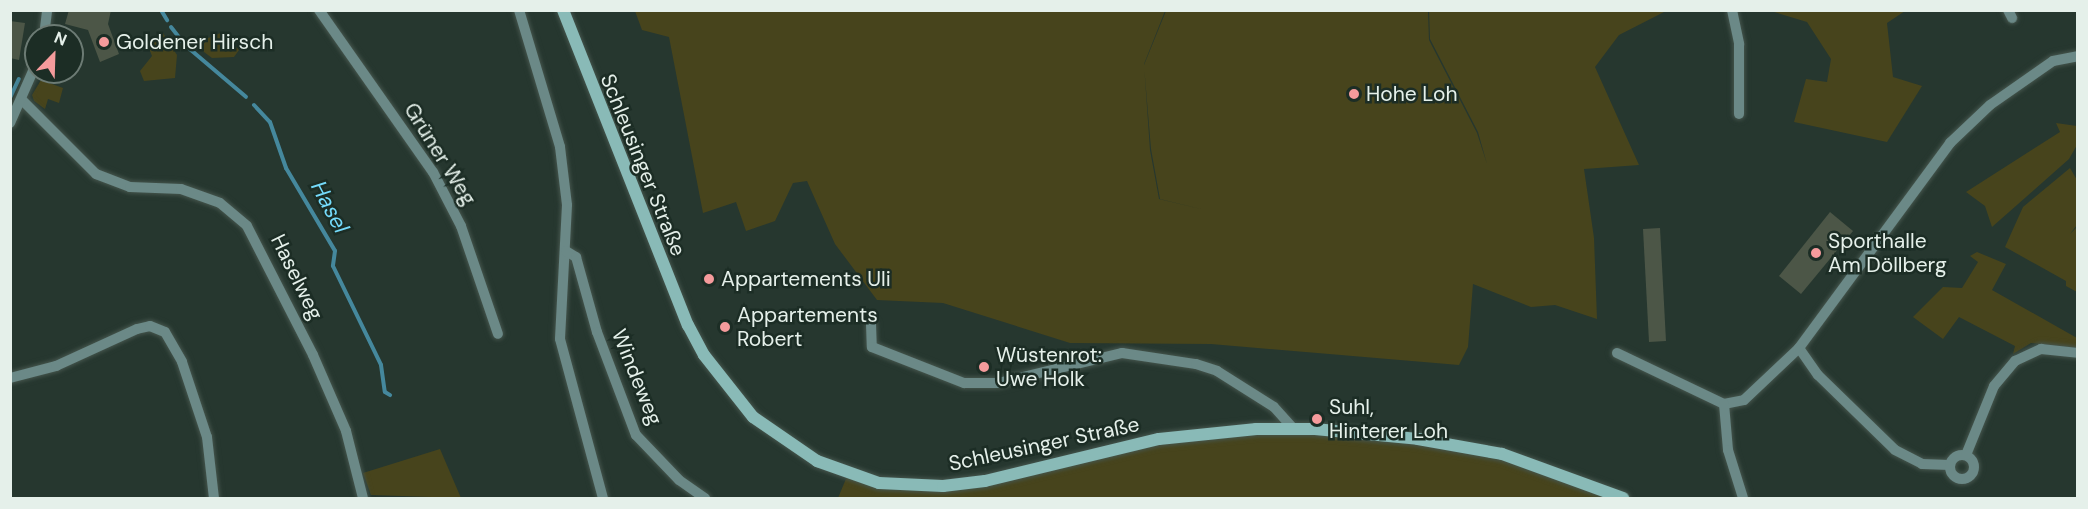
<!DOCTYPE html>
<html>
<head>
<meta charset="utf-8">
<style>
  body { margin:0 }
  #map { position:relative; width:2088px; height:509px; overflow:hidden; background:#26372f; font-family:"DM Sans",sans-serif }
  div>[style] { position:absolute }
  .green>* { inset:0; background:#47441c }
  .stream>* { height:4px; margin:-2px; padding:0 2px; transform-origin:2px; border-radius:2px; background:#45889d }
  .building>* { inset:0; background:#4c5647 }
  .roads { filter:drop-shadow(0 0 2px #45554d) drop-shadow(0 0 2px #45554d) }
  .street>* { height:10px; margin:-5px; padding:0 5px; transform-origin:5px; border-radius:5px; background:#6b8987 }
  .street>.ring { margin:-5px; padding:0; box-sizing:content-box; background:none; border:10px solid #6b8987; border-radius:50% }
  .secondary>* { height:12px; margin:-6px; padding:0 6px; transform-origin:6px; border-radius:6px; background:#89bab7 }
  .dots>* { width:16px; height:16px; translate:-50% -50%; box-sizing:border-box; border:3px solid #1c2d25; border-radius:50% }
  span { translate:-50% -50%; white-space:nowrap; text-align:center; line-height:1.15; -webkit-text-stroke:5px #1c2d25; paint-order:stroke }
  .poi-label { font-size:21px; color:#e5f0ea }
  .left { translate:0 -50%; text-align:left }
  .street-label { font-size:21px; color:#e5f0ea }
  .water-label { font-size:22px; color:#74dafa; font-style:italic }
  .frame { position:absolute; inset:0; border:12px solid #e5f0ea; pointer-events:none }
  .north { position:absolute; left:24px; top:24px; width:60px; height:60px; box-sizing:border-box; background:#1c2d25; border:2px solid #6c7b74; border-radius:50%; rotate:23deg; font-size:16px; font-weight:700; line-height:24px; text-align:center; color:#e5f0ea }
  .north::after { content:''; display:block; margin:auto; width:21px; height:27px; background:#f59b9c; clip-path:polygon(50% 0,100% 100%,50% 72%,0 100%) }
</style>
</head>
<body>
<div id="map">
  <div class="green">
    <i style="clip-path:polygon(635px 11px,1165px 11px,1144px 64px,1150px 150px,1159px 199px,1205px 210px,1160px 199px,1151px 149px,1144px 65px,1166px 11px,1428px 11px,1429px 40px,1477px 133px,1487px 164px,1478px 132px,1430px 39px,1429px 11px,1666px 11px,1619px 35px,1595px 67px,1639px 165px,1584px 169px,1594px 238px,1597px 319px,1555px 305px,1531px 307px,1473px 284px,1468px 347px,1459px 365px,1211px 344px,1070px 343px,943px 303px,877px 300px,835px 244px,807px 181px,793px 183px,775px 221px,746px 231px,736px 202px,703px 213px,669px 37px,642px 30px)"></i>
    <i style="clip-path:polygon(1771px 11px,1905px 11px,1887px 23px,1893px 77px,1922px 86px,1887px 142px,1794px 122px,1806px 79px,1827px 82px,1831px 59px,1807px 22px)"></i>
    <i style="clip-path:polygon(223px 32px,239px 50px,234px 57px,212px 58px,200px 49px,208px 38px)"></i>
    <i style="clip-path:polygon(163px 33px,177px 55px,175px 78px,144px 81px,140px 71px,152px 56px,147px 43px)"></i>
    <i style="clip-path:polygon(41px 80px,63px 88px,59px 103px,48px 99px,45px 109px,34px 101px,32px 95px)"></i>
    <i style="clip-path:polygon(2056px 123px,2077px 126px,2077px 145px,2069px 159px,1992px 227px,1985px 206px,1966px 192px,2060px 132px)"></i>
    <i style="clip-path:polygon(2070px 168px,2077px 180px,2077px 225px,2070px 234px,2077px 227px,2077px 292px,2066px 286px,2066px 281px,2005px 247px,2023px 207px)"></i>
    <i style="clip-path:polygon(1977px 252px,2006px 264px,1992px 290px,2077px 338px,2077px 348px,2031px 343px,2013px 354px,2015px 346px,1959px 317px,1943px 339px,1913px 317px,1943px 287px,1962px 288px,1978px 262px,1970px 256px)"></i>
    <i style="clip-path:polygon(1293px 428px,1502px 454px,1623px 498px,838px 498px,848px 474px,943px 486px,1112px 450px)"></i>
    <i style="clip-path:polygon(440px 449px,461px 498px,371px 495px,363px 473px)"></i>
  </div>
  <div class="stream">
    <i style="left:161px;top:10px;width:12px;rotate:59deg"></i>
    <i style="left:171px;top:27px;width:23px;rotate:52deg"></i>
    <i style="left:185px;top:45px;width:80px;rotate:40.4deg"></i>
    <i style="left:10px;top:98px;width:21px;rotate:-65deg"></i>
    <i style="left:254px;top:105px;width:23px;rotate:47deg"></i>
    <i style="left:270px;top:122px;width:49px;rotate:70.8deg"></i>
    <i style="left:286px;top:168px;width:96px;rotate:59.4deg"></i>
    <i style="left:335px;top:251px;width:15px;rotate:98deg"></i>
    <i style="left:333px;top:266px;width:110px;rotate:64.1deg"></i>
    <i style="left:381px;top:365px;width:27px;rotate:82deg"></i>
    <i style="left:385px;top:392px;width:6px;rotate:31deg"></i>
  </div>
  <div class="building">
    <i style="clip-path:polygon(69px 10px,111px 10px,108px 24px,119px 54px,100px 62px,88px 30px,65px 24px)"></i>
    <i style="clip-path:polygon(10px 21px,25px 23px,19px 60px,10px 58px)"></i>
    <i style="clip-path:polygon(1830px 212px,1853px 231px,1801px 294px,1779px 276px)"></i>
    <i style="clip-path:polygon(1660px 228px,1666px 341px,1649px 342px,1643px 229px)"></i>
  </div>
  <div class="roads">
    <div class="street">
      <i style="left:319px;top:10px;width:198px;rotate:54.9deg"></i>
      <i style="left:433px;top:172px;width:61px;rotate:62.6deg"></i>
      <i style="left:461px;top:226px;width:114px;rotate:71.1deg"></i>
      <i style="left:519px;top:10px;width:143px;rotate:73.3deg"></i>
      <i style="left:560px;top:147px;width:58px;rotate:83.1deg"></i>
      <i style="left:567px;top:205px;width:134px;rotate:93deg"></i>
      <i style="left:560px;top:339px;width:165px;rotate:74.9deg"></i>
      <i style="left:1732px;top:10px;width:35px;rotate:78deg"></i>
      <i style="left:1739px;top:44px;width:70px;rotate:90deg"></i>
      <i style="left:2008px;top:10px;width:9px;rotate:63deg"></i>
      <i style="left:44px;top:36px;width:26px;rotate:-83deg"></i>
      <i style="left:22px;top:100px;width:105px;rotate:45deg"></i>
      <i style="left:96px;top:174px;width:36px;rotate:21deg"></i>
      <i style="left:130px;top:187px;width:51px;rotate:2.2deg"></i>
      <i style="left:181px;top:189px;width:41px;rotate:19.7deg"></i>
      <i style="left:220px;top:203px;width:35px;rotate:40deg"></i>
      <i style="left:247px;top:226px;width:145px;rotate:62.9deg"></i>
      <i style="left:313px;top:355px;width:83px;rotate:66.5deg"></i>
      <i style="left:346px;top:431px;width:69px;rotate:75.8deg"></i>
      <i style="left:10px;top:123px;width:64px;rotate:-66.2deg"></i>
      <i style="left:566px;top:251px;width:12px;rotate:31deg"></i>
      <i style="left:576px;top:257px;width:78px;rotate:74.4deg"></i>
      <i style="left:597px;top:332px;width:110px;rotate:69.3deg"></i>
      <i style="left:636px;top:435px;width:62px;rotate:46.3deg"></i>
      <i style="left:679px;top:480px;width:32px;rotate:35deg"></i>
      <i style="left:871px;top:324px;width:23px;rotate:88deg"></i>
      <i style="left:872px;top:347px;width:99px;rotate:21.4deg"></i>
      <i style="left:964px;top:383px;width:34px"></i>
      <i style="left:998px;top:383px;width:128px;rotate:-13.6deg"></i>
      <i style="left:1122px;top:353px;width:75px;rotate:8.5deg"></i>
      <i style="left:1196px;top:364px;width:22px;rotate:18deg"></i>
      <i style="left:1217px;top:371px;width:67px;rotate:32.3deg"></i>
      <i style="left:1274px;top:407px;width:28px;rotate:48deg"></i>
      <i style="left:1799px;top:348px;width:33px;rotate:55deg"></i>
      <i style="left:1818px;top:375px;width:107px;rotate:44.2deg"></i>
      <i style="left:1895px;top:450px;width:30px;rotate:27deg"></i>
      <i style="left:1922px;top:464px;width:28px;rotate:2deg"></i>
      <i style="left:1617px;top:353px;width:119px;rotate:25.5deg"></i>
      <i style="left:1724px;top:404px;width:20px;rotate:-11deg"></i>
      <i style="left:1744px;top:400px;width:76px;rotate:-43.4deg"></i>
      <i style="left:1799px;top:348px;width:255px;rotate:-53.6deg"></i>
      <i style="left:1950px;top:143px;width:55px;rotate:-43.5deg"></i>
      <i style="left:1990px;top:105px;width:77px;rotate:-34.9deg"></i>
      <i style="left:2053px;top:61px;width:25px;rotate:-11deg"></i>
      <i style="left:10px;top:378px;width:48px;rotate:-14.6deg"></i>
      <i style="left:56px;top:366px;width:89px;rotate:-24.6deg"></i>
      <i style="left:137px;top:329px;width:13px;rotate:-13deg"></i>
      <i style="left:150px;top:326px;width:16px;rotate:22deg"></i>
      <i style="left:165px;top:332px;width:34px;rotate:60deg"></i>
      <i style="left:182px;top:362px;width:79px;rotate:71.6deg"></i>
      <i style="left:207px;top:437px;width:61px;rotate:83.5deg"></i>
      <i style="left:1724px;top:404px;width:46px;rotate:85deg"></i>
      <i style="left:1728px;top:450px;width:50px;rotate:72.6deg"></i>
      <i class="ring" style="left:1950px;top:455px;width:14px;height:14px"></i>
      <i style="left:1966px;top:455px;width:74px;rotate:-67.9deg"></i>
      <i style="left:1994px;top:386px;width:33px;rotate:-50deg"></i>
      <i style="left:2015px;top:361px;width:29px;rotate:-25deg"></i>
      <i style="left:2041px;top:349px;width:37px;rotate:6deg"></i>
    </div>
    <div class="secondary">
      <i style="left:563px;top:10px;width:339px;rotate:68.4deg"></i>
      <i style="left:688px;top:325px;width:34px;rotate:62deg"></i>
      <i style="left:704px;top:355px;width:79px;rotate:51.7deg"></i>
      <i style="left:753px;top:417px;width:78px;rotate:34.5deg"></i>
      <i style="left:817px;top:461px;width:66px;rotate:19.5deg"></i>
      <i style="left:879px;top:483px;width:64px;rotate:2.7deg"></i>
      <i style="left:943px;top:486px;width:42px;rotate:-6.8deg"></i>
      <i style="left:985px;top:481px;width:179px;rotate:-13.6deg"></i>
      <i style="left:1159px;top:439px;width:98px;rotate:-5.9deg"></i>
      <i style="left:1256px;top:429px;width:59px"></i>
      <i style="left:1315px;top:429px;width:103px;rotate:5.5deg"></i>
      <i style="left:1418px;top:439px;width:85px;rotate:10.1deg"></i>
      <i style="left:1502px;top:454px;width:129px;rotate:20deg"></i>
    </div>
  </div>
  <div class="dots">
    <i style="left:104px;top:42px;background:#f59b9c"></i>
    <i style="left:1354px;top:94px;background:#f59b9c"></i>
    <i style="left:1816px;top:253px;background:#f59b9c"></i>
    <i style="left:709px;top:279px;background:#f59b9c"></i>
    <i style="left:725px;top:327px;background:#f59b9c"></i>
    <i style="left:984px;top:367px;background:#f59b9c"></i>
    <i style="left:1317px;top:419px;background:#f59b9c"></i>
  </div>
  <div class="poi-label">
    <span class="left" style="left:116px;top:42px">Goldener Hirsch</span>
    <span class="left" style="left:1366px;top:94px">Hohe Loh</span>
    <span class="left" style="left:1828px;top:253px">Sporthalle<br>Am Döllberg</span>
    <span class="left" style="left:721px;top:279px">Appartements Uli</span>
    <span class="left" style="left:737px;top:327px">Appartements<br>Robert</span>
    <span class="left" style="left:996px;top:367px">Wüstenrot:<br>Uwe Holk</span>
    <span class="left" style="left:1329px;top:419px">Suhl,<br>Hinterer Loh</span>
  </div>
  <div class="street-label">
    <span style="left:440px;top:154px;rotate:58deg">Grüner Weg</span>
    <span style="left:643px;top:165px;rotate:68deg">Schleusinger Straße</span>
    <span style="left:297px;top:277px;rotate:64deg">Haselweg</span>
    <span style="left:637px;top:377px;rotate:68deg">Windeweg</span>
    <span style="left:1044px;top:444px;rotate:-12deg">Schleusinger Straße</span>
  </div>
  <div class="water-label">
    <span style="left:330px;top:207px;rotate:62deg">Hasel</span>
  </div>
  <div class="frame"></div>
  <div class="north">N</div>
</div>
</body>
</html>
